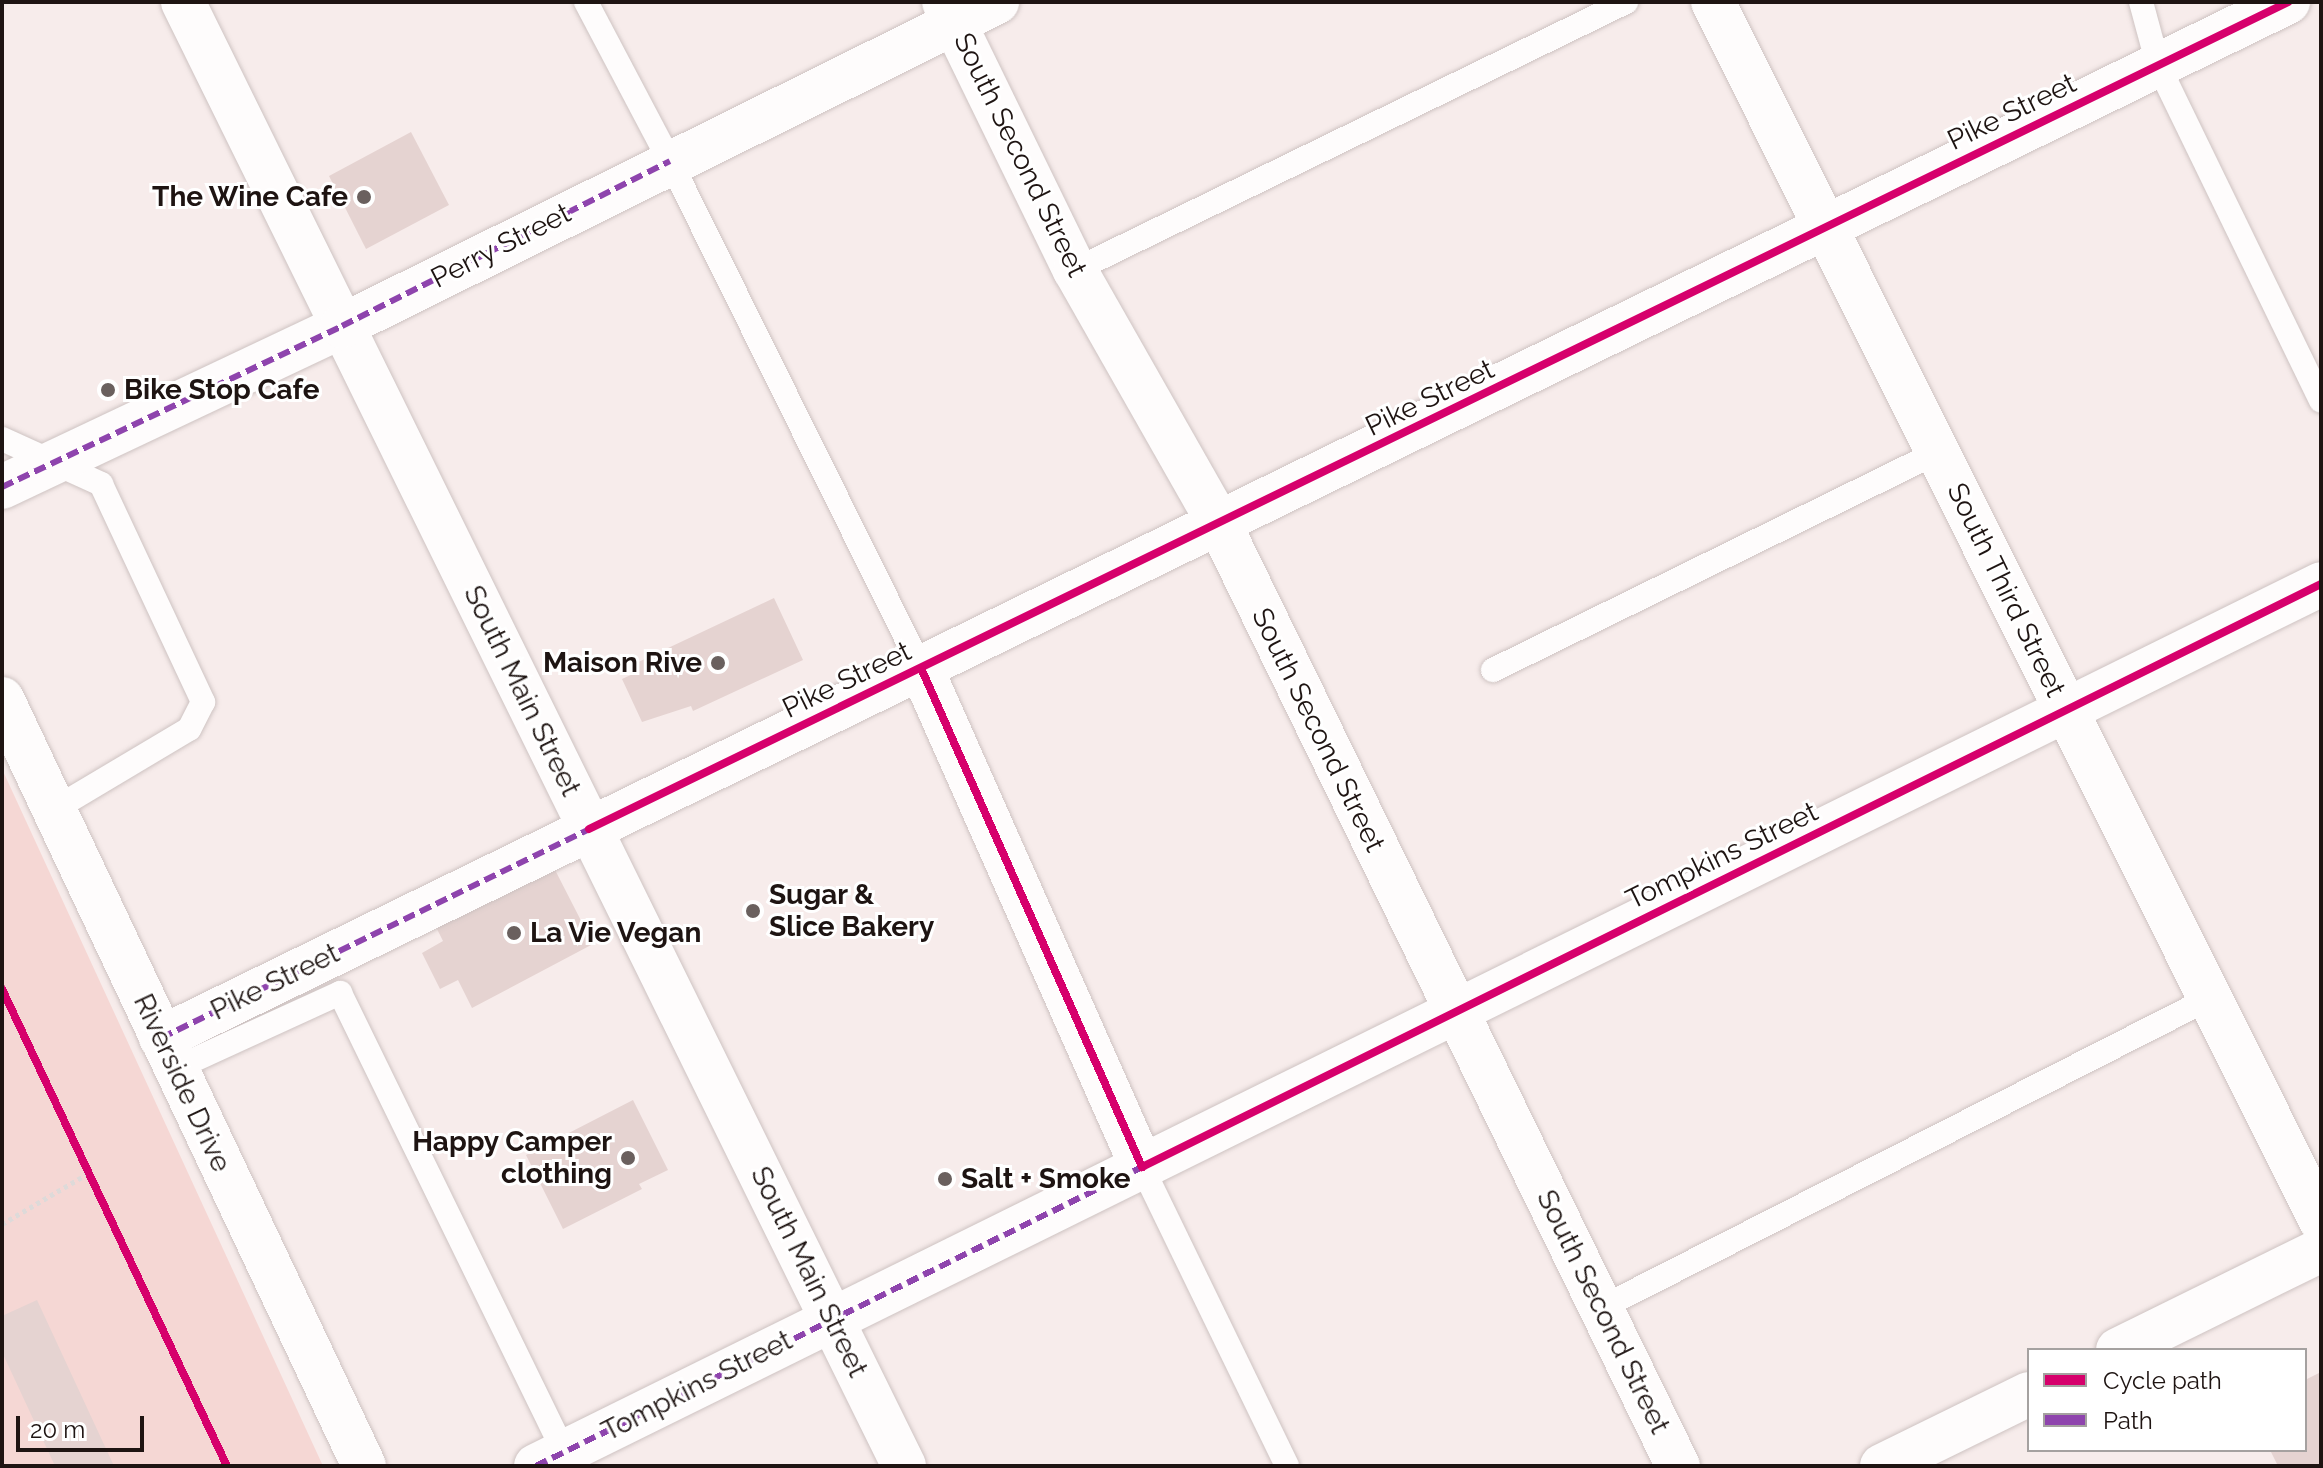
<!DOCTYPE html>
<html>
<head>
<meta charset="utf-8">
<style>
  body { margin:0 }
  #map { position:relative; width:2323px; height:1468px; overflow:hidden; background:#f7eceb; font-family:Raleway,sans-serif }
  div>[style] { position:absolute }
  .green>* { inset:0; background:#f5d7d4 }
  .building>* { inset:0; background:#e5d3d1 }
  .path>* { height:5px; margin-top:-2.5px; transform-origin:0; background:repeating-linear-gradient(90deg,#dedad9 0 4px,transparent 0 8px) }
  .roads { filter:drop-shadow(0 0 2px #cec3c2) drop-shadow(0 0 2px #cec3c2) }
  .lane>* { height:24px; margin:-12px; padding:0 12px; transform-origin:12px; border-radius:12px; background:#fefcfc }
  .street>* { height:44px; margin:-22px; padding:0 22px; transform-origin:22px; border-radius:22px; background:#fefcfc }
  .secondary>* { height:44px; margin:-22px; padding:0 22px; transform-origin:22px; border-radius:22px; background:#fefcfc }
  .quiet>* { height:6px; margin-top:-3px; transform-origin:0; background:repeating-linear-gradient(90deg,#8e44ad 0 12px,transparent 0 18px) }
  .cycleway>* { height:8px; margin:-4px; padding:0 4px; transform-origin:4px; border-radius:4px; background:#d6006c }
  .dots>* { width:22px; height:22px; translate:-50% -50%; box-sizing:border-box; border:4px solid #fff; border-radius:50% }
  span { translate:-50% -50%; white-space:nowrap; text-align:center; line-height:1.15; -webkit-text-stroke:6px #fff; paint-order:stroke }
  .street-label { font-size:28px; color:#1e1412 }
  .poi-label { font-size:28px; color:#1e1412; font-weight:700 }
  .right { translate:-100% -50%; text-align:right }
  .left { translate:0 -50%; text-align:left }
  .frame { position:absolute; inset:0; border:4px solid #1e1412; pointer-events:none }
  .legend { position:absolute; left:2027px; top:1348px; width:280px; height:104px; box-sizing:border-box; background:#fff; border:2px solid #a5a1a0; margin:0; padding:10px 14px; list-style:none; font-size:24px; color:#1e1412 }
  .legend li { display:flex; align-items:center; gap:16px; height:40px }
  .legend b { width:40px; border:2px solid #a5a1a0 }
  .scale { position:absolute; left:16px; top:1416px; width:128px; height:36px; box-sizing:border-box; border:4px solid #1e1412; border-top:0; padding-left:10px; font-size:24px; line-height:28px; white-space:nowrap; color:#1e1412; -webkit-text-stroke:6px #fff; paint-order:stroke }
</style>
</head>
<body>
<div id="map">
  <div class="green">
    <i style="clip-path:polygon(2px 769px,323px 1466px,2px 1466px)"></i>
  </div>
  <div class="building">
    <i style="clip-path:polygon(411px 132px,449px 205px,366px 249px,329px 176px)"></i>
    <i style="clip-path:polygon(774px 598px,803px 660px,693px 711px,691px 706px,642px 722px,622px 679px,635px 673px,632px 665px)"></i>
    <i style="clip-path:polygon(552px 864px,593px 944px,472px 1008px,458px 980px,440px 989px,422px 953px,443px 941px,435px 925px)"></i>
    <i style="clip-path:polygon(633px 1100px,668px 1170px,639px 1184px,642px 1189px,563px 1229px,526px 1155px)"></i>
    <i style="clip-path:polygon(37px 1300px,114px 1466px,55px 1466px,2px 1352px,2px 1316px)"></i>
    <i style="clip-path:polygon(2321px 1372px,2321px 1466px,2278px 1466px,2270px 1450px,2305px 1450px,2305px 1380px)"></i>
  </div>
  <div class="path">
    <i style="left:2px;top:1224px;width:101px;rotate:-30.4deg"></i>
  </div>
  <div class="roads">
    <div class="lane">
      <i style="left:586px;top:2px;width:180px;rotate:62.2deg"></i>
      <i style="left:670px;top:161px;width:566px;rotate:63.66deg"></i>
      <i style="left:2141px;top:2px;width:65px;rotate:74.9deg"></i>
      <i style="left:2158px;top:65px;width:373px;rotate:64.1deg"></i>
      <i style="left:1075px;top:270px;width:613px;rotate:-25.94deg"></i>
      <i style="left:2px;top:439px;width:109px;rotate:24.4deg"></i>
      <i style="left:101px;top:484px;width:241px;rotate:64.9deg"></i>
      <i style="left:203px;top:702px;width:30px;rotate:117deg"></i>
      <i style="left:189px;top:729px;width:158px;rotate:149.2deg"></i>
      <i style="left:1493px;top:670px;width:496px;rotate:-26.1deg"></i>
      <i style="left:174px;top:1069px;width:183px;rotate:-24.6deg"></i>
      <i style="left:340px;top:993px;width:520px;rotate:63.98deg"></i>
      <i style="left:1142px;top:1167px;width:332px;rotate:64.1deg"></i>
      <i style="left:1603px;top:1307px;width:681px;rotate:-26.98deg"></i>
    </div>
    <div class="street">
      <i style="left:183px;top:2px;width:1632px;rotate:63.78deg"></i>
      <i style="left:944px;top:2px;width:298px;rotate:64deg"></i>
      <i style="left:1075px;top:270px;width:293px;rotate:60.4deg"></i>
      <i style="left:1220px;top:525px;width:1047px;rotate:64.05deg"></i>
      <i style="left:1713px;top:2px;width:1362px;rotate:63.49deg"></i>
      <i style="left:2px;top:487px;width:376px;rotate:-25.3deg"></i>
      <i style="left:342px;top:326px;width:731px;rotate:-26.32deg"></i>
      <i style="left:921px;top:668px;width:546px;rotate:66.11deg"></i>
      <i style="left:161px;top:1038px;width:2366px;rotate:-25.97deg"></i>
      <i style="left:2118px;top:1350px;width:226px;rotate:-26.2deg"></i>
      <i style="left:536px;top:1466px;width:1991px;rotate:-26.29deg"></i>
      <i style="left:1882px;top:1466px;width:164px;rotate:-26.1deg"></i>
    </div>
    <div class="secondary">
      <i style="left:2px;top:699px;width:848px;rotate:64.73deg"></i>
    </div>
  </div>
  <div class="quiet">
    <i style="left:2px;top:487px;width:376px;rotate:-25.3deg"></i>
    <i style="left:342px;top:326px;width:367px;rotate:-26.7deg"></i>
    <i style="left:161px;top:1038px;width:476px;rotate:-26deg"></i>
    <i style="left:536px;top:1466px;width:676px;rotate:-26.26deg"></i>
  </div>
  <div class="cycleway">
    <i style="left:921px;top:668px;width:546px;rotate:66.11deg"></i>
    <i style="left:1142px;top:1167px;width:1315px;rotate:-26.31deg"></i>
    <i style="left:589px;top:829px;width:1890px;rotate:-25.95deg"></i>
    <i style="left:2px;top:989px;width:527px;rotate:64.75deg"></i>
  </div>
  <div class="dots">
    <i style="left:364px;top:197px;background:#6a605e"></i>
    <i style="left:108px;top:390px;background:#6a605e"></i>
    <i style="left:718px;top:663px;background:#6a605e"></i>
    <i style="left:753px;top:911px;background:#6a605e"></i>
    <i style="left:514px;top:933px;background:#6a605e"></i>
    <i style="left:628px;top:1158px;background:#6a605e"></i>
    <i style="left:945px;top:1179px;background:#6a605e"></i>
  </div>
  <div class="street-label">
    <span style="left:2012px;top:112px;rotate:-26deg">Pike Street</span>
    <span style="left:1020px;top:155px;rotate:64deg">South Second Street</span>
    <span style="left:501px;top:246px;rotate:-27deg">Perry Street</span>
    <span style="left:1430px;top:398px;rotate:-26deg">Pike Street</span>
    <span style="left:2006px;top:590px;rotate:64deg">South Third Street</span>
    <span style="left:847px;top:680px;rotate:-26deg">Pike Street</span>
    <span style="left:522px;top:691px;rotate:64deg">South Main Street</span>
    <span style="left:1318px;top:730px;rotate:64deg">South Second Street</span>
    <span style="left:1722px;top:856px;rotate:-26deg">Tompkins Street</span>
    <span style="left:275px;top:982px;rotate:-26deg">Pike Street</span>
    <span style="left:182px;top:1083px;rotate:65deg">Riverside Drive</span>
    <span style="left:809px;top:1272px;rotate:64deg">South Main Street</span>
    <span style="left:1603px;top:1312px;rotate:64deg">South Second Street</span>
    <span style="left:697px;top:1386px;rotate:-27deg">Tompkins Street</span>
  </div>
  <div class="poi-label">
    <span class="right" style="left:348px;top:197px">The Wine Cafe</span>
    <span class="left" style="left:124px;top:390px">Bike Stop Cafe</span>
    <span class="right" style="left:702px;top:663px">Maison Rive</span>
    <span class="left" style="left:769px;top:911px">Sugar &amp;<br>Slice Bakery</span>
    <span class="left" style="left:530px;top:933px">La Vie Vegan</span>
    <span class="right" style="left:612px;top:1158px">Happy Camper<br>clothing</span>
    <span class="left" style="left:961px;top:1179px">Salt + Smoke</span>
  </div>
  <div class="frame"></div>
  <ul class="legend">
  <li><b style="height:10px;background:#d6006c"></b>Cycle path</li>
  <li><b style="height:10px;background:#8e44ad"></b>Path</li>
  </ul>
  <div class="scale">20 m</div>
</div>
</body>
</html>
